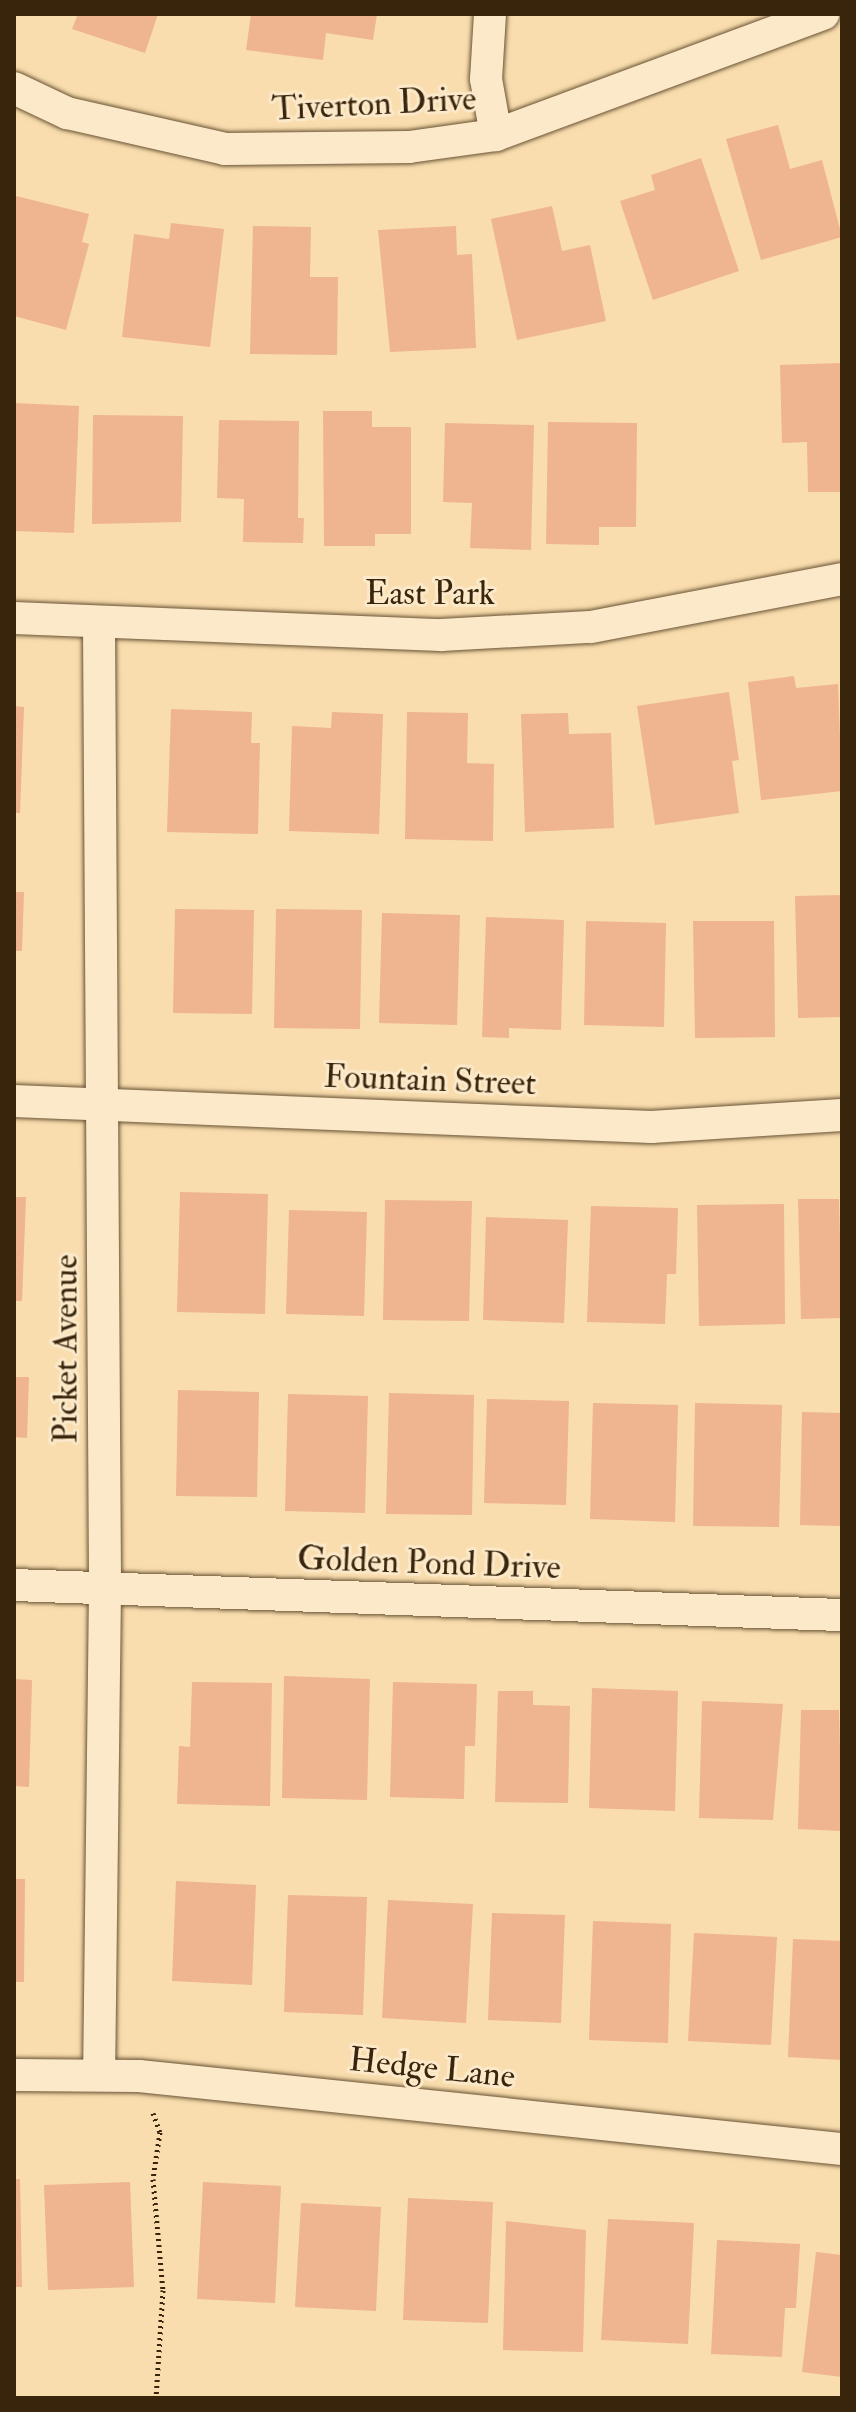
<!DOCTYPE html>
<html>
<head>
<meta charset="utf-8">
<style>
  body { margin:0 }
  #map { position:relative; width:856px; height:2412px; overflow:hidden; background:#f9ddae; font-family:"IM FELL Double Pica",serif }
  div>[style] { position:absolute }
  .building>* { inset:0; background:#efb490 }
  .path>* { height:5px; margin-top:-2.5px; transform-origin:0; background:repeating-linear-gradient(90deg,#39250c 0 2px,transparent 0 6px) }
  .roads { filter:drop-shadow(0 0 2px #695334) drop-shadow(0 0 2px #695334) }
  .minor>* { height:32px; margin:-16px; padding:0 16px; transform-origin:16px; border-radius:16px; background:#fbe9ca }
  span { translate:-50% -50%; white-space:nowrap; text-align:center; line-height:1.15; -webkit-text-stroke:6px #fbe9ca; paint-order:stroke }
  .street-label { font-size:34px; color:#39250c }
  .frame { position:absolute; inset:0; border:16px solid #39250c; pointer-events:none }
</style>
</head>
<body>
<div id="map">
  <div class="building">
    <i style="clip-path:polygon(78px 14px,158px 14px,145px 53px,72px 29px)"></i>
    <i style="clip-path:polygon(251px 14px,377px 14px,373px 40px,326px 33px,323px 60px,246px 50px)"></i>
    <i style="clip-path:polygon(778px 125px,790px 169px,822px 160px,842px 237px,761px 260px,726px 139px)"></i>
    <i style="clip-path:polygon(701px 158px,739px 271px,653px 300px,620px 201px,655px 190px,651px 175px)"></i>
    <i style="clip-path:polygon(16px 196px,89px 214px,82px 242px,89px 244px,66px 330px,14px 316px)"></i>
    <i style="clip-path:polygon(552px 206px,562px 251px,590px 245px,606px 321px,517px 340px,491px 219px)"></i>
    <i style="clip-path:polygon(171px 223px,224px 229px,210px 347px,122px 337px,134px 234px,169px 239px)"></i>
    <i style="clip-path:polygon(253px 226px,311px 227px,310px 277px,338px 277px,337px 355px,250px 354px)"></i>
    <i style="clip-path:polygon(456px 226px,457px 255px,472px 254px,476px 348px,390px 352px,378px 230px)"></i>
    <i style="clip-path:polygon(842px 363px,842px 492px,808px 492px,807px 442px,782px 443px,780px 365px)"></i>
    <i style="clip-path:polygon(14px 403px,79px 406px,74px 533px,14px 531px)"></i>
    <i style="clip-path:polygon(323px 411px,372px 411px,372px 427px,411px 427px,411px 534px,375px 534px,375px 546px,324px 546px)"></i>
    <i style="clip-path:polygon(93px 415px,183px 416px,181px 522px,92px 524px)"></i>
    <i style="clip-path:polygon(219px 420px,299px 421px,298px 518px,304px 518px,303px 543px,243px 542px,244px 499px,217px 498px)"></i>
    <i style="clip-path:polygon(548px 422px,637px 423px,636px 527px,599px 527px,599px 545px,546px 544px)"></i>
    <i style="clip-path:polygon(445px 423px,534px 425px,531px 550px,470px 548px,472px 503px,443px 502px)"></i>
    <i style="clip-path:polygon(794px 676px,796px 688px,838px 684px,842px 791px,761px 800px,748px 682px)"></i>
    <i style="clip-path:polygon(729px 692px,739px 760px,732px 761px,739px 813px,655px 825px,637px 706px)"></i>
    <i style="clip-path:polygon(14px 706px,24px 707px,20px 813px,14px 813px)"></i>
    <i style="clip-path:polygon(171px 709px,252px 712px,251px 743px,260px 743px,258px 834px,167px 832px)"></i>
    <i style="clip-path:polygon(332px 712px,383px 714px,379px 834px,289px 831px,292px 726px,331px 728px)"></i>
    <i style="clip-path:polygon(407px 712px,468px 713px,467px 763px,494px 764px,493px 841px,405px 839px)"></i>
    <i style="clip-path:polygon(568px 713px,569px 734px,611px 733px,614px 828px,525px 832px,521px 714px)"></i>
    <i style="clip-path:polygon(14px 892px,24px 892px,22px 951px,14px 951px)"></i>
    <i style="clip-path:polygon(842px 895px,842px 1017px,798px 1018px,795px 896px)"></i>
    <i style="clip-path:polygon(175px 909px,254px 910px,252px 1014px,173px 1013px)"></i>
    <i style="clip-path:polygon(276px 909px,362px 910px,360px 1029px,274px 1028px)"></i>
    <i style="clip-path:polygon(382px 913px,460px 915px,457px 1025px,379px 1023px)"></i>
    <i style="clip-path:polygon(486px 917px,564px 920px,561px 1030px,509px 1028px,509px 1038px,482px 1037px)"></i>
    <i style="clip-path:polygon(586px 921px,666px 923px,664px 1027px,584px 1025px)"></i>
    <i style="clip-path:polygon(693px 921px,774px 921px,775px 1037px,695px 1038px)"></i>
    <i style="clip-path:polygon(180px 1192px,268px 1194px,265px 1314px,177px 1312px)"></i>
    <i style="clip-path:polygon(14px 1197px,26px 1197px,22px 1301px,14px 1301px)"></i>
    <i style="clip-path:polygon(798px 1199px,839px 1199px,842px 1318px,801px 1319px)"></i>
    <i style="clip-path:polygon(385px 1200px,472px 1201px,469px 1321px,383px 1320px)"></i>
    <i style="clip-path:polygon(784px 1204px,785px 1324px,699px 1326px,697px 1205px)"></i>
    <i style="clip-path:polygon(591px 1206px,678px 1208px,676px 1274px,667px 1274px,665px 1324px,587px 1322px)"></i>
    <i style="clip-path:polygon(289px 1210px,367px 1212px,364px 1316px,286px 1314px)"></i>
    <i style="clip-path:polygon(486px 1217px,568px 1220px,564px 1323px,483px 1320px)"></i>
    <i style="clip-path:polygon(14px 1377px,29px 1377px,27px 1438px,14px 1437px)"></i>
    <i style="clip-path:polygon(178px 1390px,259px 1392px,257px 1497px,176px 1496px)"></i>
    <i style="clip-path:polygon(389px 1393px,474px 1395px,472px 1515px,386px 1514px)"></i>
    <i style="clip-path:polygon(288px 1394px,368px 1396px,365px 1513px,285px 1511px)"></i>
    <i style="clip-path:polygon(487px 1399px,569px 1401px,566px 1505px,484px 1503px)"></i>
    <i style="clip-path:polygon(593px 1403px,678px 1405px,675px 1522px,590px 1519px)"></i>
    <i style="clip-path:polygon(695px 1403px,782px 1405px,779px 1527px,693px 1526px)"></i>
    <i style="clip-path:polygon(802px 1412px,842px 1413px,842px 1526px,800px 1525px)"></i>
    <i style="clip-path:polygon(284px 1676px,370px 1679px,367px 1800px,282px 1798px)"></i>
    <i style="clip-path:polygon(14px 1679px,32px 1680px,29px 1787px,14px 1786px)"></i>
    <i style="clip-path:polygon(192px 1682px,272px 1683px,270px 1806px,177px 1804px,179px 1746px,190px 1747px)"></i>
    <i style="clip-path:polygon(393px 1682px,477px 1684px,475px 1746px,465px 1746px,464px 1799px,390px 1797px)"></i>
    <i style="clip-path:polygon(592px 1688px,678px 1691px,675px 1811px,589px 1808px)"></i>
    <i style="clip-path:polygon(498px 1691px,533px 1691px,533px 1705px,570px 1706px,568px 1803px,495px 1802px)"></i>
    <i style="clip-path:polygon(702px 1701px,783px 1704px,773px 1820px,699px 1818px)"></i>
    <i style="clip-path:polygon(801px 1710px,839px 1710px,842px 1831px,798px 1829px)"></i>
    <i style="clip-path:polygon(14px 1879px,25px 1879px,24px 1982px,14px 1982px)"></i>
    <i style="clip-path:polygon(176px 1881px,256px 1885px,252px 1985px,172px 1981px)"></i>
    <i style="clip-path:polygon(288px 1895px,367px 1897px,363px 2015px,284px 2012px)"></i>
    <i style="clip-path:polygon(388px 1900px,473px 1904px,466px 2023px,382px 2018px)"></i>
    <i style="clip-path:polygon(492px 1913px,565px 1915px,561px 2023px,488px 2020px)"></i>
    <i style="clip-path:polygon(593px 1921px,671px 1924px,668px 2043px,589px 2040px)"></i>
    <i style="clip-path:polygon(694px 1933px,777px 1937px,771px 2045px,688px 2041px)"></i>
    <i style="clip-path:polygon(793px 1939px,842px 1941px,842px 2060px,788px 2057px)"></i>
    <i style="clip-path:polygon(14px 2179px,20px 2179px,22px 2287px,14px 2287px)"></i>
    <i style="clip-path:polygon(130px 2182px,134px 2287px,48px 2290px,44px 2185px)"></i>
    <i style="clip-path:polygon(203px 2182px,281px 2186px,275px 2303px,197px 2299px)"></i>
    <i style="clip-path:polygon(408px 2198px,493px 2202px,488px 2323px,403px 2320px)"></i>
    <i style="clip-path:polygon(301px 2203px,381px 2207px,376px 2311px,295px 2307px)"></i>
    <i style="clip-path:polygon(608px 2219px,694px 2223px,688px 2344px,601px 2340px)"></i>
    <i style="clip-path:polygon(506px 2221px,586px 2230px,583px 2352px,503px 2350px)"></i>
    <i style="clip-path:polygon(717px 2240px,800px 2244px,796px 2308px,785px 2308px,782px 2357px,711px 2354px)"></i>
    <i style="clip-path:polygon(816px 2252px,842px 2255px,842px 2377px,802px 2372px)"></i>
  </div>
  <div class="path">
    <i style="left:153px;top:2113px;width:20px;rotate:70deg"></i>
    <i style="left:160px;top:2132px;width:48px;rotate:98.5deg"></i>
    <i style="left:153px;top:2179px;width:111px;rotate:84.9deg"></i>
    <i style="left:163px;top:2290px;width:108px;rotate:93.7deg"></i>
  </div>
  <div class="roads">
    <div class="minor">
      <i style="left:490px;top:14px;width:65px;rotate:93.5deg"></i>
      <i style="left:486px;top:79px;width:57px;rotate:79.9deg"></i>
      <i style="left:14px;top:88px;width:59px;rotate:25.3deg"></i>
      <i style="left:67px;top:113px;width:162px;rotate:12.8deg"></i>
      <i style="left:225px;top:149px;width:184px;rotate:-0.6deg"></i>
      <i style="left:409px;top:147px;width:88px;rotate:-7.9deg"></i>
      <i style="left:496px;top:135px;width:349px;rotate:-20.3deg"></i>
      <i style="left:14px;top:618px;width:427px;rotate:2.3deg"></i>
      <i style="left:441px;top:635px;width:150px;rotate:-3.1deg"></i>
      <i style="left:591px;top:627px;width:256px;rotate:-10.8deg"></i>
      <i style="left:99px;top:625px;width:965px;rotate:89.64deg"></i>
      <i style="left:105px;top:1590px;width:484px;rotate:90.7deg"></i>
      <i style="left:14px;top:1101px;width:638px;rotate:2.34deg"></i>
      <i style="left:651px;top:1127px;width:191px;rotate:-3.6deg"></i>
      <i style="left:14px;top:1585px;width:829px;rotate:2.08deg"></i>
      <i style="left:14px;top:2075px;width:125px;rotate:0.5deg"></i>
      <i style="left:139px;top:2076px;width:707px;rotate:5.93deg"></i>
    </div>
  </div>
  <div class="street-label">
    <span style="left:374px;top:104px;rotate:-3deg">Tiverton Drive</span>
    <span style="left:430px;top:594px">East Park</span>
    <span style="left:430px;top:1080px;rotate:2deg">Fountain Street</span>
    <span style="left:66px;top:1349px;rotate:-90deg">Picket Avenue</span>
    <span style="left:429px;top:1563px;rotate:2deg">Golden Pond Drive</span>
    <span style="left:432px;top:2068px;rotate:6deg">Hedge Lane</span>
  </div>
  <div class="frame"></div>
</div>
</body>
</html>
